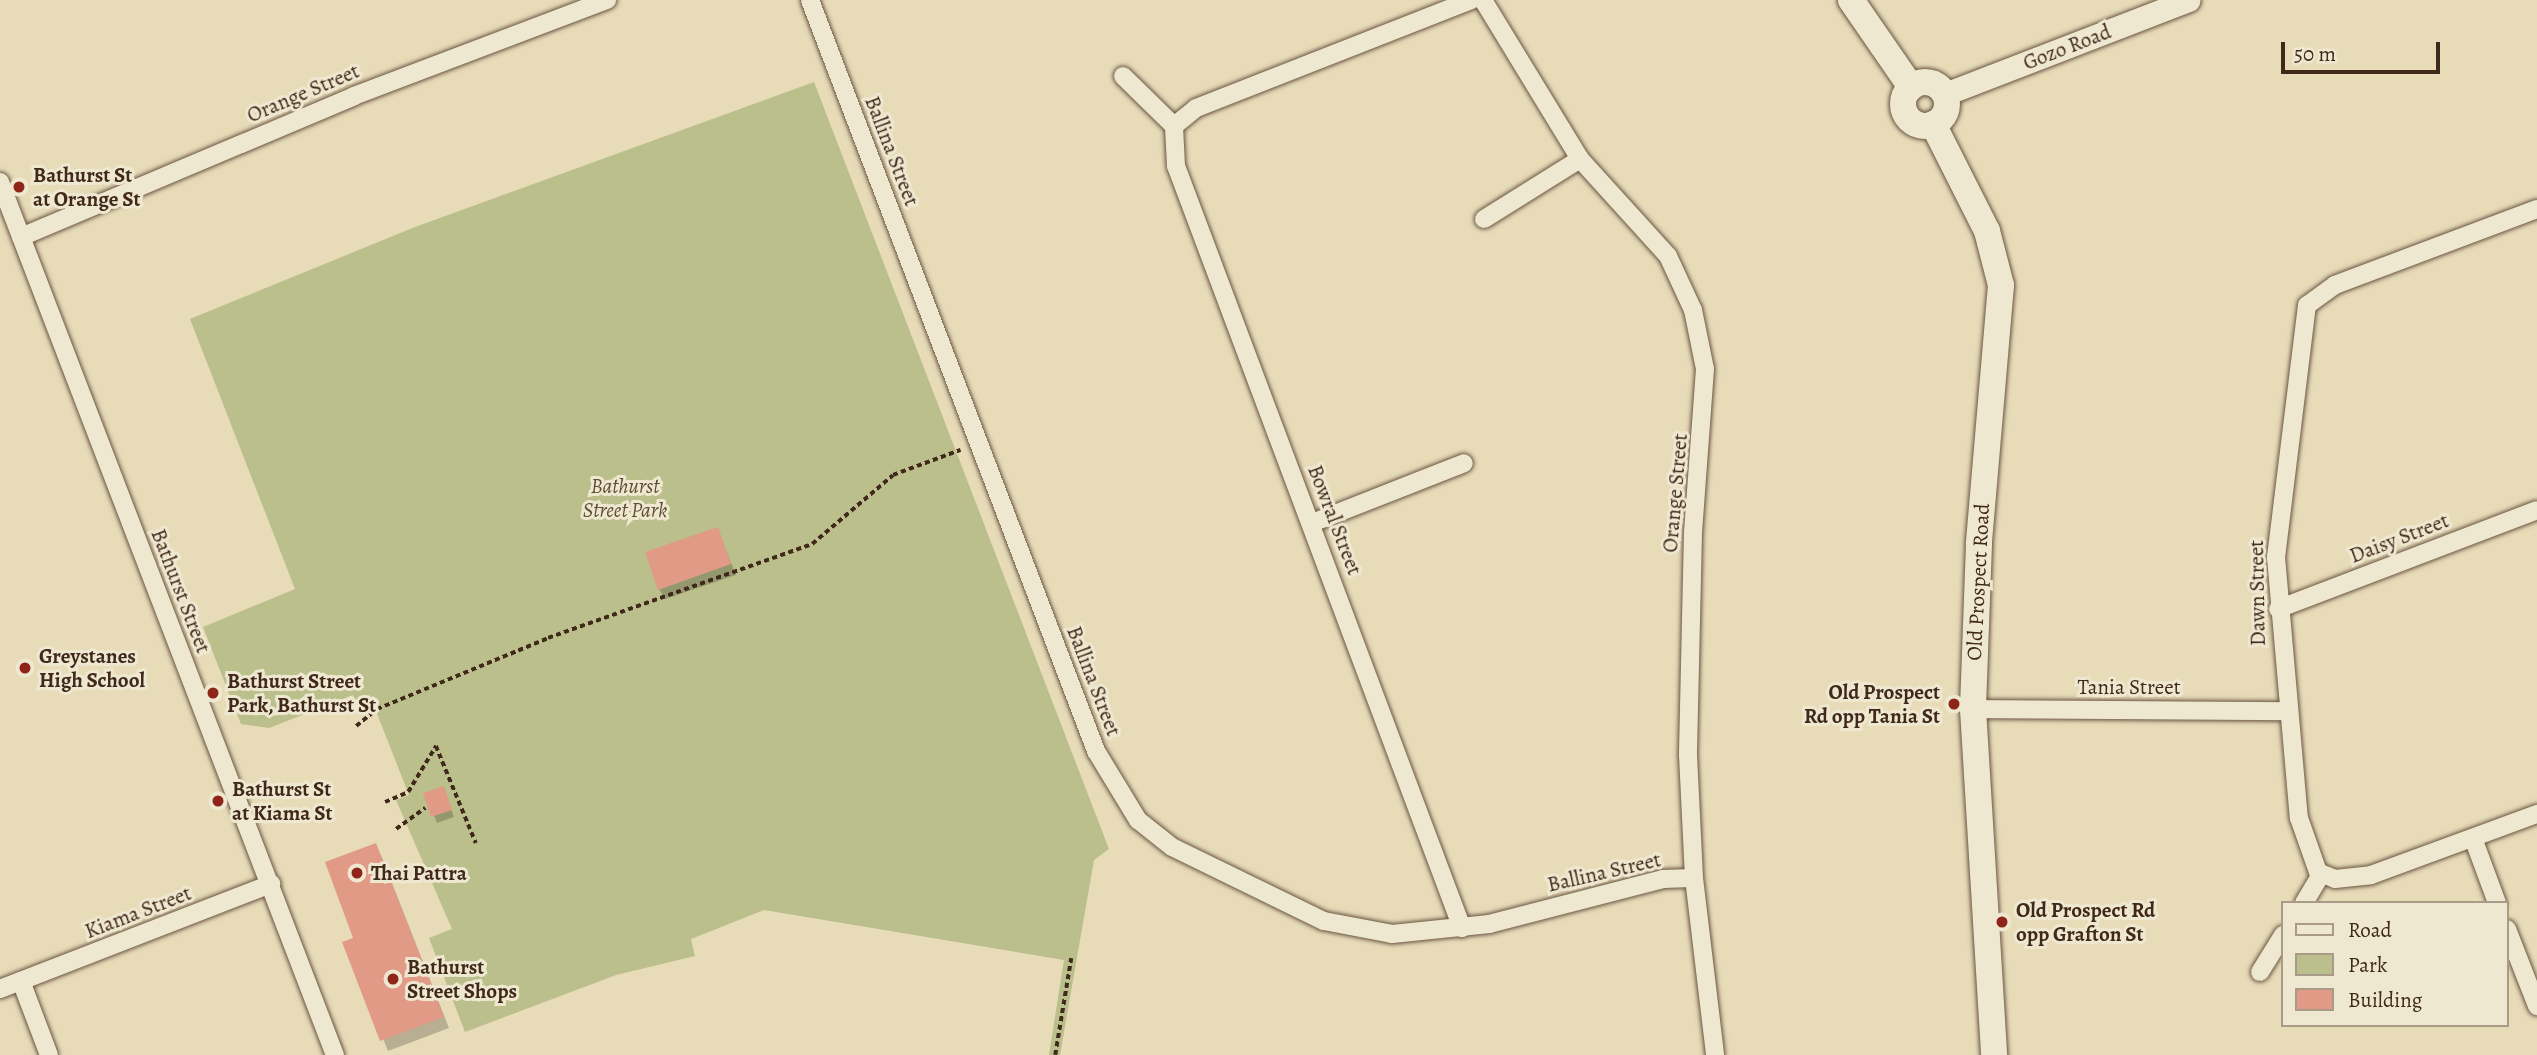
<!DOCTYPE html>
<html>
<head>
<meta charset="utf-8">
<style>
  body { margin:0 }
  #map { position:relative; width:2537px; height:1055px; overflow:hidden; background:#e7dbb8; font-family:Alegreya,serif }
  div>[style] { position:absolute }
  .green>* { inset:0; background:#babf8b }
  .shadow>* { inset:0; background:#0003 }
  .building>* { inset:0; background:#e09a85 }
  .path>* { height:3.5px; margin-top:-1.75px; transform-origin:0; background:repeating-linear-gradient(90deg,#40281a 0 5px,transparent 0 8.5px) }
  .roads { filter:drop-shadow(0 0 2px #6a5542) drop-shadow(0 0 2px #6a5542) }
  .minor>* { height:18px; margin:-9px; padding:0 9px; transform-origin:9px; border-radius:9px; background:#efe8d1 }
  .tertiary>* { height:23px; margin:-11.5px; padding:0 11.5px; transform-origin:11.5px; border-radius:11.5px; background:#efe8d1 }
  .secondary>* { height:26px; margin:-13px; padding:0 13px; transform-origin:13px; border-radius:13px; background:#efe8d1 }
  .secondary>.ring { margin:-13px; padding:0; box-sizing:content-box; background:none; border:26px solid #efe8d1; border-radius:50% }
  .dots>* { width:19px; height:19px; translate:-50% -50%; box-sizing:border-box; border:4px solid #efe8d1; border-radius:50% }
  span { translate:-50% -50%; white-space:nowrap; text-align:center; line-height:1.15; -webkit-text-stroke:6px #efe8d1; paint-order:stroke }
  .street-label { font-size:21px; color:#40281a }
  .poi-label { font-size:21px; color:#40281a; font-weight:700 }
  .left { translate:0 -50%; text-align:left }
  .right { translate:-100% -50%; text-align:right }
  .park-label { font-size:21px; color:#5e4e36; font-style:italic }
  .legend { position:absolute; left:2281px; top:901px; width:228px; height:126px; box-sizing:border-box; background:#efe8d1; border:2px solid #a99b88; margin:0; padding:9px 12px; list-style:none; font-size:21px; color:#40281a }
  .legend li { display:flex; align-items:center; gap:14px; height:35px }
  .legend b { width:35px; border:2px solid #a99b88 }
  .scale { position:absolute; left:2281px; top:42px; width:159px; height:32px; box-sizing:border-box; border:4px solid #40281a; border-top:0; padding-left:9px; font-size:21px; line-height:24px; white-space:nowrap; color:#40281a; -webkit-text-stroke:5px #efe8d1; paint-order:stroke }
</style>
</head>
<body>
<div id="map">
  <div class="green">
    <i style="clip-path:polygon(814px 82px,1109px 849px,1094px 860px,1060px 1055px,1049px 1055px,1064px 960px,764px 910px,691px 939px,695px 956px,616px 975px,465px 1032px,429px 938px,452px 929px,396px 800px,409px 795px,374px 706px,360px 711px,353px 695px,269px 728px,241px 724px,203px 627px,295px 589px,190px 319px,415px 227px)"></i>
  </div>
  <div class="shadow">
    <i style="clip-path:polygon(717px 529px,736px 575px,665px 599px,659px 589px)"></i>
    <i style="clip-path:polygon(425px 794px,446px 795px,454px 817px,437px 823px)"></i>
    <i style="clip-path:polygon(381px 855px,449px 1028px,388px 1051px,345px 943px,355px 939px)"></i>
  </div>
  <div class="building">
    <i style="clip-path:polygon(718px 527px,731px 564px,658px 590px,645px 552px)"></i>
    <i style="clip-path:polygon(444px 786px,452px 810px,431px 817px,423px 793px)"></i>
    <i style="clip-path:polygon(376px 843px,444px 1017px,380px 1041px,342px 942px,353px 938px,325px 862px)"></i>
  </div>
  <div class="path">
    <i style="left:356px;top:726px;width:27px;rotate:-39deg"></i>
    <i style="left:377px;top:709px;width:185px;rotate:-22.5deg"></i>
    <i style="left:548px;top:638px;width:280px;rotate:-19.6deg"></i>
    <i style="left:812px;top:544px;width:106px;rotate:-40.4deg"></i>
    <i style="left:893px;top:475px;width:72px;rotate:-20.5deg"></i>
    <i style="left:385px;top:802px;width:25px;rotate:-23deg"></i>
    <i style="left:408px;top:792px;width:54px;rotate:-58.7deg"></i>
    <i style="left:436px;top:746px;width:105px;rotate:67.6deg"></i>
    <i style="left:396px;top:829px;width:36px;rotate:-36deg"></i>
    <i style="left:1055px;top:1055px;width:98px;rotate:-80.6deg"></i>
  </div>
  <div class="roads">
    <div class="minor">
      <i style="left:810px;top:0;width:804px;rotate:69.15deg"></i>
      <i style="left:1096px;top:751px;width:81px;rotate:58.7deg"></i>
      <i style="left:1138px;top:820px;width:43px;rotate:38.5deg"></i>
      <i style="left:1172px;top:847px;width:169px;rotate:26deg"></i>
      <i style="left:1324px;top:921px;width:69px;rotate:10.8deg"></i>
      <i style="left:1392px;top:934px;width:98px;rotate:-5.9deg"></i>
      <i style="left:1489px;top:924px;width:180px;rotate:-14.5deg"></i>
      <i style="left:1663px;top:879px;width:31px;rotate:-2deg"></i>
      <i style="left:1483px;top:0;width:186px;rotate:58.6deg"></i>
      <i style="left:1580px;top:159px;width:131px;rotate:47.8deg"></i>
      <i style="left:1668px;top:256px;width:60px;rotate:65.2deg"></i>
      <i style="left:1693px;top:310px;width:60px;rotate:78.5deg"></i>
      <i style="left:1705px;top:369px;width:163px;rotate:94.2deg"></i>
      <i style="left:1693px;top:532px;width:223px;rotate:91.3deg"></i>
      <i style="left:1688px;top:755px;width:123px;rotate:87.2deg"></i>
      <i style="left:1694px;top:878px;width:178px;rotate:83.2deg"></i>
      <i style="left:1123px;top:76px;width:71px;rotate:44.4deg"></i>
      <i style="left:0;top:182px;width:935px;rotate:69.01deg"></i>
      <i style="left:2537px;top:209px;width:216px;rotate:159.4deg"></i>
      <i style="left:2335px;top:285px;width:34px;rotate:144deg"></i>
      <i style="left:2307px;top:305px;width:254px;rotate:97deg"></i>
      <i style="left:2276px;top:557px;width:262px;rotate:85deg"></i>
      <i style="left:2299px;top:818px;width:57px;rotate:70.6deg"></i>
      <i style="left:2318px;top:872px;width:18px;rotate:22deg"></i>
      <i style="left:2335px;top:879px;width:36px;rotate:-6deg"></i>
      <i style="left:2371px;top:875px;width:177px;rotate:-20.2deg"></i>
      <i style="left:1484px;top:219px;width:113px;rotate:-32deg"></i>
      <i style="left:21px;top:237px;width:362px;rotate:-22.9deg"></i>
      <i style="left:354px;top:96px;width:271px;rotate:-20.8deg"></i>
      <i style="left:1312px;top:523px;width:163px;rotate:-21.5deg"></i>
      <i style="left:2278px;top:609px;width:277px;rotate:-20.9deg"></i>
      <i style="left:1973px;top:709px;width:312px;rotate:0.4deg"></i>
      <i style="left:2473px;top:838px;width:69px;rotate:69.7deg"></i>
      <i style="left:2304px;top:903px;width:33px;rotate:-59deg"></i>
      <i style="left:1462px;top:928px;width:814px;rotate:-110.57deg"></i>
      <i style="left:1176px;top:166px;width:40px;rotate:-92.9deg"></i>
      <i style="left:1174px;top:126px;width:28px;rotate:-39deg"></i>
      <i style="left:1196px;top:108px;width:296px;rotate:-21.4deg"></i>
      <i style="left:2507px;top:929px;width:83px;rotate:68.7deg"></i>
      <i style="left:2260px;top:972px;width:44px;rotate:-58.1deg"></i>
      <i style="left:21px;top:981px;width:79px;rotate:69.3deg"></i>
      <i style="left:0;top:989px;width:291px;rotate:-21.2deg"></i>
    </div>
    <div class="tertiary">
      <i style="left:1945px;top:94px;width:261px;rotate:-21.1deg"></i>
    </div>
    <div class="secondary">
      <i style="left:1851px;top:0;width:106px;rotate:55.4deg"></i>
      <i class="ring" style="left:1903px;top:82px;width:18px;height:18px"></i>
      <i style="left:1933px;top:124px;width:120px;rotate:63.2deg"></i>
      <i style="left:1987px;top:231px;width:56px;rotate:75.5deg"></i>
      <i style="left:2001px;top:285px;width:260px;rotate:94.9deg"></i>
      <i style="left:1979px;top:544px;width:165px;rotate:92.1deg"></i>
      <i style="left:1973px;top:709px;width:347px;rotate:86.5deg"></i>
    </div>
  </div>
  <div class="dots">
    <i style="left:19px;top:187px;background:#8f2418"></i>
    <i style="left:25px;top:668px;background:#8f2418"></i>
    <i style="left:213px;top:693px;background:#8f2418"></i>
    <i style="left:1954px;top:704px;background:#8f2418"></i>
    <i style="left:218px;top:801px;background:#8f2418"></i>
    <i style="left:357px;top:873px;background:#8f2418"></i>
    <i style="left:2002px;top:922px;background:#8f2418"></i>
    <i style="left:393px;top:979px;background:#8f2418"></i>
  </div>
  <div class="street-label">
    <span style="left:2067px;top:47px;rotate:-21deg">Gozo Road</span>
    <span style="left:303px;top:93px;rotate:-23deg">Orange Street</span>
    <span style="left:892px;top:151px;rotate:69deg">Ballina Street</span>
    <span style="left:1675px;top:493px;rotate:-85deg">Orange Street</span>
    <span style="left:1335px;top:520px;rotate:69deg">Bowral Street</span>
    <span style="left:2399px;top:538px;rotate:-21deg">Daisy Street</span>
    <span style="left:1978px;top:582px;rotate:-87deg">Old Prospect Road</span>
    <span style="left:181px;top:591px;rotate:69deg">Bathurst Street</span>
    <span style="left:2257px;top:593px;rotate:-91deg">Dawn Street</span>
    <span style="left:1094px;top:681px;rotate:69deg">Ballina Street</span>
    <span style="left:2129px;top:687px">Tania Street</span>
    <span style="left:1604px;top:872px;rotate:-13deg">Ballina Street</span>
    <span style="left:138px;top:912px;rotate:-21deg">Kiama Street</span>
  </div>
  <div class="poi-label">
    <span class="left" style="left:33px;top:187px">Bathurst St<br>at Orange St</span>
    <span class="left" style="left:39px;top:668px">Greystanes<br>High School</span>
    <span class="left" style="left:227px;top:693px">Bathurst Street<br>Park, Bathurst St</span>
    <span class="right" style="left:1940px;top:704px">Old Prospect<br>Rd opp Tania St</span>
    <span class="left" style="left:232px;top:801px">Bathurst St<br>at Kiama St</span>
    <span class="left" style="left:371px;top:873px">Thai Pattra</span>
    <span class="left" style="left:2016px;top:922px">Old Prospect Rd<br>opp Grafton St</span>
    <span class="left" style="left:407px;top:979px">Bathurst<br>Street Shops</span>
  </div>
  <div class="park-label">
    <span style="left:625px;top:498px">Bathurst<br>Street Park</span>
  </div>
  <ul class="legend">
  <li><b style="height:9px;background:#efe8d1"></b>Road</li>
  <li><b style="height:19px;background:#babf8b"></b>Park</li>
  <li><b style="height:19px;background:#e09a85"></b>Building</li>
  </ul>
  <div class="scale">50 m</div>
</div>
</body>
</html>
